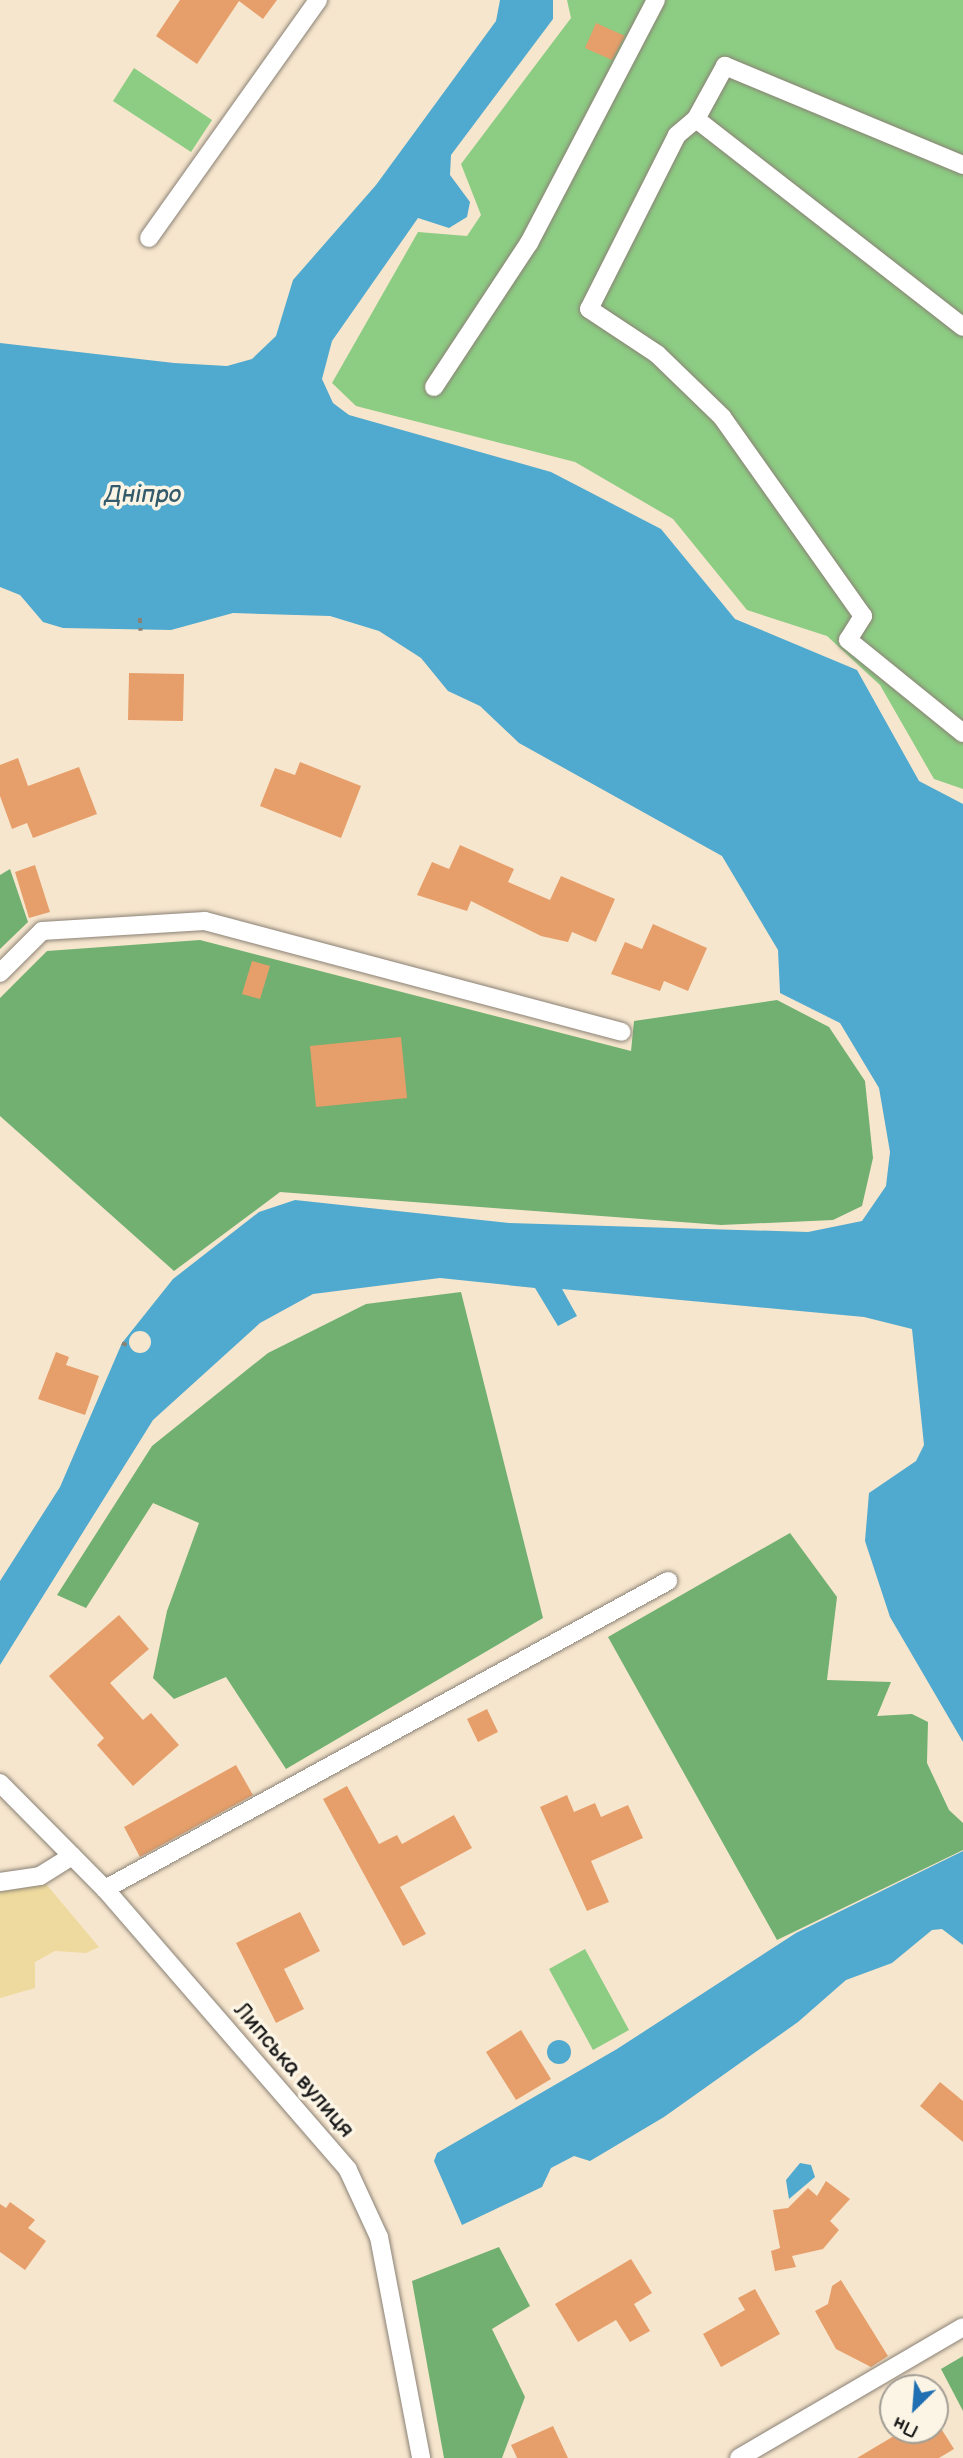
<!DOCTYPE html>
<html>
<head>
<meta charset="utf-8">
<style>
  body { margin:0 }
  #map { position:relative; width:963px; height:2458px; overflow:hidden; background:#f7e6ce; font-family:"Balsamiq Sans",sans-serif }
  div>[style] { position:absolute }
  .green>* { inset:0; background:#8ccc83 }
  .forest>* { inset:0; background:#71b071 }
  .sand>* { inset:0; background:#eeda9e }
  .water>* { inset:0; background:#50a9ce }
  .round { border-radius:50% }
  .pier>* { inset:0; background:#f7e6ce }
  .building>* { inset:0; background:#e69f6a }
  .path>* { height:3.5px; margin-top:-1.75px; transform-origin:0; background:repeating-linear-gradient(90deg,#8a8175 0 5px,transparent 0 10px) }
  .roads { filter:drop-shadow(0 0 2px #8a8175) drop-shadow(0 0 2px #8a8175) }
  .minor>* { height:18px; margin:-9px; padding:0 9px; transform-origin:9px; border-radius:9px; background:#fff }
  span { translate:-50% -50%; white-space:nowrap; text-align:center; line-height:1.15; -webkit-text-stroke:7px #fcf5e5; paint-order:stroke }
  .street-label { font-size:23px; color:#1c1c1c }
  .water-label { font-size:24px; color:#335b6c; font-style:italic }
  .north { position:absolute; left:879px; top:2374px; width:70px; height:70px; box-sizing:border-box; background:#fcf5e5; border:2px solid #a29e95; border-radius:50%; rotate:205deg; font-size:19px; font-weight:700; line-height:28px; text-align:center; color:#1c1c1c }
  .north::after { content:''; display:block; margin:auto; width:24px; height:32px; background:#1f6fb2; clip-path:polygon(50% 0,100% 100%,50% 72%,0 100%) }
</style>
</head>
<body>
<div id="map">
  <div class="green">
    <i style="clip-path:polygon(567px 0,963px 0,963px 789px,934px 779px,880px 685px,827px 636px,747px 610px,673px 519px,575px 462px,356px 406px,332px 383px,418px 232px,467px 236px,481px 215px,461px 164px,571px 18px)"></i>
    <i style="clip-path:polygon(134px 68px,212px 120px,191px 152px,113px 101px)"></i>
    <i style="clip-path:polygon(585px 1949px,629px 2030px,593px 2050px,549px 1969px)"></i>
  </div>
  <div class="forest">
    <i style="clip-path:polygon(10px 869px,28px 922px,0 949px,0 875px)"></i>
    <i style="clip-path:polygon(200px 940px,631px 1051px,634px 1021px,777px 1000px,829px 1027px,865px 1081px,873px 1158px,862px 1206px,833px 1220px,721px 1225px,280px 1192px,174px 1271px,0 1116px,0 998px,47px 951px)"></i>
    <i style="clip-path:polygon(461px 1292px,543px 1618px,286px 1769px,226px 1677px,174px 1699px,153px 1678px,167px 1611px,199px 1523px,153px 1503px,86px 1608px,57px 1595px,152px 1446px,268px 1353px,366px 1304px)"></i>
    <i style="clip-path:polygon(790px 1533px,837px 1597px,827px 1680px,891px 1682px,877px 1716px,912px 1714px,928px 1722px,927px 1763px,949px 1810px,963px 1823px,963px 1850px,777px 1940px,608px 1637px)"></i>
    <i style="clip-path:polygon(499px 2247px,530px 2306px,492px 2329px,525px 2397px,502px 2458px,444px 2458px,412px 2281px)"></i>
    <i style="clip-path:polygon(963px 2356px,963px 2411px,941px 2369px)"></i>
  </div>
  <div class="sand">
    <i style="clip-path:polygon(46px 1884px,99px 1947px,86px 1953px,55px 1951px,35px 1962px,35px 1988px,0 1998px,0 1892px)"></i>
  </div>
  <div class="water">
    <i style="clip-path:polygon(500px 0,553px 0,553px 19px,451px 155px,450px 175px,470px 202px,467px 217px,449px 228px,418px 218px,332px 341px,322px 379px,333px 403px,349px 415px,551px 472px,661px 529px,735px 619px,857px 670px,919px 781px,963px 804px,963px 1742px,890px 1617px,865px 1541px,869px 1493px,916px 1461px,924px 1445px,912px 1329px,864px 1317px,562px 1289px,577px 1316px,558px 1326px,535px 1288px,440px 1278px,313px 1294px,260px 1323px,153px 1420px,0 1665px,0 1581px,60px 1487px,122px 1343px,173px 1279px,259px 1212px,295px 1200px,509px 1223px,808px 1232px,862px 1221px,886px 1186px,890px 1152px,879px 1088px,840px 1023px,780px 993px,778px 950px,722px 856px,519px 743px,480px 706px,448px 691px,421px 658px,379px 631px,330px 616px,233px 613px,171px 630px,63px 628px,43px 622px,20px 595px,0 587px,0 343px,174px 363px,227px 366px,252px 359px,276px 336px,293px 280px,376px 185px,496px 21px)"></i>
    <i style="clip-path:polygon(963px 1851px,963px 1945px,942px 1929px,932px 1930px,892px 1963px,846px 1980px,798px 2022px,664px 2117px,590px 2161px,574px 2156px,551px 2168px,542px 2187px,462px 2225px,434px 2161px,437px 2153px,617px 2049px,796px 1933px)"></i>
    <i class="round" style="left:547px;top:2040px;width:24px;height:24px"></i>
    <i style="clip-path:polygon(800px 2163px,811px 2165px,815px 2177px,789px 2199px,786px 2180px)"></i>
  </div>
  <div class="pier">
    <i class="round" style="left:129px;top:1331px;width:22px;height:22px"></i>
  </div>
  <div class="building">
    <i style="clip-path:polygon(180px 0,277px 0,263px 19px,239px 1px,197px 64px,156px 36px)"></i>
    <i style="clip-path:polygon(596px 23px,625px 36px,612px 60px,585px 48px)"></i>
    <i style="clip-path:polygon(129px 673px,184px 674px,183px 721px,128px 720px)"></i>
    <i style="clip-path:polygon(18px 758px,28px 786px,79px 767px,97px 814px,33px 838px,27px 823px,12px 829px,0 796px,0 765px)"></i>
    <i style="clip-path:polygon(300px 762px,361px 786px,341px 838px,260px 806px,275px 768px,295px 775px)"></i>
    <i style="clip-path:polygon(460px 845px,514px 869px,508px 882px,550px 900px,561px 876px,615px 899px,596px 942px,572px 932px,568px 942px,541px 936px,471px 901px,467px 911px,417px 895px,432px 862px,449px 869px)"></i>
    <i style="clip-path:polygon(35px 865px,50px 912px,29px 918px,15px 872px)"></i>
    <i style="clip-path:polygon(653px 924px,707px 948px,688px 991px,664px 981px,660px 991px,611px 974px,625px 942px,642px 949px)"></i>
    <i style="clip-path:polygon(252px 961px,270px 966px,260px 999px,242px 994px)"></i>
    <i style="clip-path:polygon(401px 1037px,407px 1098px,316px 1107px,310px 1046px)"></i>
    <i style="clip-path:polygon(56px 1352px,69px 1357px,66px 1365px,99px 1376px,85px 1415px,38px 1399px)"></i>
    <i style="clip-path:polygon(119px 1615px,149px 1649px,110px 1683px,143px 1720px,151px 1713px,179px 1745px,133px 1786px,97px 1745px,104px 1738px,49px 1676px)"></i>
    <i style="clip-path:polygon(487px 1709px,498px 1732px,478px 1742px,467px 1719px)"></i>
    <i style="clip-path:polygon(236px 1765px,253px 1795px,140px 1857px,124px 1827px)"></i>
    <i style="clip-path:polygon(347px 1786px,379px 1844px,397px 1835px,402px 1844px,454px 1815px,472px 1848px,400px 1887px,426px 1934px,403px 1946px,323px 1799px)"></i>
    <i style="clip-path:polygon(567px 1795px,574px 1812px,595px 1803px,601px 1817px,628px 1805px,643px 1838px,591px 1861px,609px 1902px,587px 1911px,540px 1807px)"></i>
    <i style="clip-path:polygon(300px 1912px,320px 1951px,284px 1969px,304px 2009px,276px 2023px,236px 1943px)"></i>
    <i style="clip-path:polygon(521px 2030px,551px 2079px,516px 2100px,486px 2052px)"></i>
    <i style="clip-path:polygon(940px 2082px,963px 2101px,963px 2142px,920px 2106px)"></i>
    <i style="clip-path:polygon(826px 2181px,850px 2199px,830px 2221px,839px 2230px,823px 2249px,792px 2256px,796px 2267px,775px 2271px,771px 2251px,780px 2248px,773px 2210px,788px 2208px,808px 2188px,817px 2196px)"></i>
    <i style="clip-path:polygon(10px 2202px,35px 2220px,28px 2228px,46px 2241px,25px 2270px,0 2252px,0 2204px,6px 2208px)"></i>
    <i style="clip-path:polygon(631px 2259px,652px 2293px,634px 2304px,650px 2331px,630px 2342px,616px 2320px,578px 2342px,555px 2304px)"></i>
    <i style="clip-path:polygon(841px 2280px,888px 2356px,871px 2367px,836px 2349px,815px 2311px,828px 2304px,832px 2286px)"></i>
    <i style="clip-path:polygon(755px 2289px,780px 2334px,721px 2367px,703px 2334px,745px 2310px,738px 2298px)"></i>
    <i style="clip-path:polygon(553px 2426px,568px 2458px,517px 2458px,511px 2445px)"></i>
    <i style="clip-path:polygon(904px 2430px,942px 2430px,954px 2449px,939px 2458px,857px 2458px)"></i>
  </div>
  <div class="path">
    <i style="left:140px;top:618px;width:13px;rotate:86deg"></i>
    <i style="left:122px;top:1343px;width:8px;rotate:23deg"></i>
  </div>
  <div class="roads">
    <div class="minor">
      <i style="left:696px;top:119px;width:25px;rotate:140deg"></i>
      <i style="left:677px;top:135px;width:195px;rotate:116.8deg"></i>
      <i style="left:589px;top:309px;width:82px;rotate:33.5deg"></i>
      <i style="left:657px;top:354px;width:91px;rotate:44.1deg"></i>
      <i style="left:722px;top:417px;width:244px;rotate:54.7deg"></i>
      <i style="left:863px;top:616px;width:28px;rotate:122deg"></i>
      <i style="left:848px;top:640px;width:148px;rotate:39deg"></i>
      <i style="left:963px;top:165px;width:258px;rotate:-157.4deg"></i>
      <i style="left:725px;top:66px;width:60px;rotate:118.7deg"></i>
      <i style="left:696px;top:119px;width:338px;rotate:37.9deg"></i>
      <i style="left:149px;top:238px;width:292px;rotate:-54.6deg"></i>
      <i style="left:434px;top:387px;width:173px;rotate:-56.6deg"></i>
      <i style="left:529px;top:243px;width:274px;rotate:-62.4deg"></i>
      <i style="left:0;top:973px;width:59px;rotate:-45deg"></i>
      <i style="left:42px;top:931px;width:163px;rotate:-3.5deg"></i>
      <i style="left:205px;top:921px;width:431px;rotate:14.9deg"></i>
      <i style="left:0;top:1783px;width:149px;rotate:45.3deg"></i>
      <i style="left:105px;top:1889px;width:371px;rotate:49.1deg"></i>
      <i style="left:348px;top:2170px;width:74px;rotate:65.2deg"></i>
      <i style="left:379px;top:2237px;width:225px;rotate:79.2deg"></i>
      <i style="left:0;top:1882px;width:40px;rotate:-8.5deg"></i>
      <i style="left:40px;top:1876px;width:38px;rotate:-32deg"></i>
      <i style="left:105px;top:1889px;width:642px;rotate:-28.68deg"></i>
      <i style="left:739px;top:2458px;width:259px;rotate:-30.3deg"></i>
    </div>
  </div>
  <div class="street-label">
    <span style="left:294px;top:2070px;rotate:49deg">Липська вулиця</span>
  </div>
  <div class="water-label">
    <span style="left:143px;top:495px">Дніпро</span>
  </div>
  <div class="north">Пн</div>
</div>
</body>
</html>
